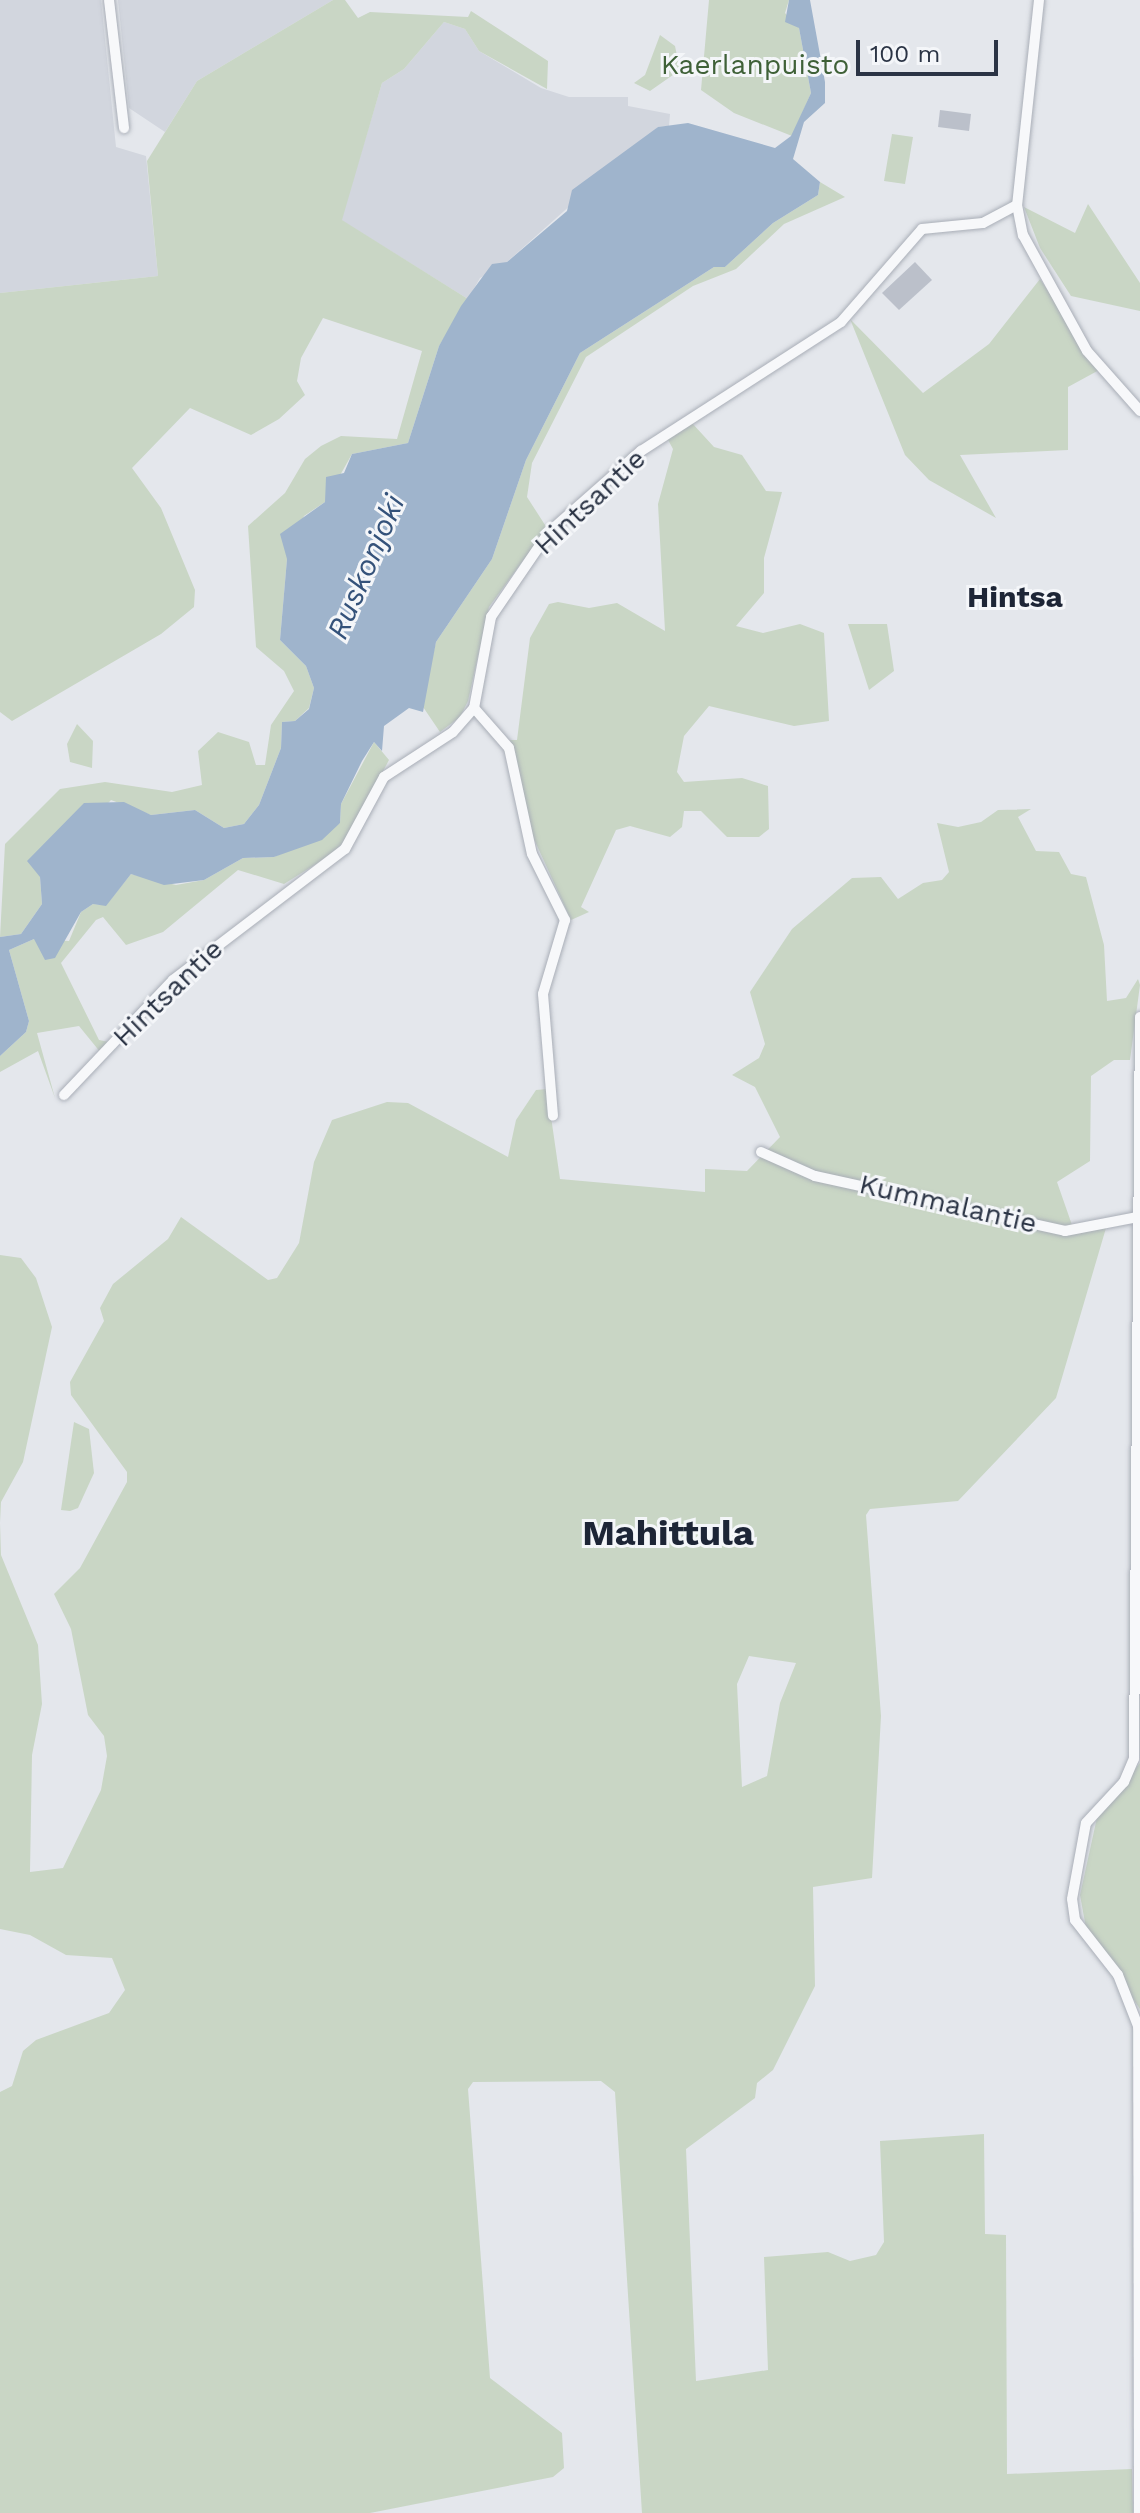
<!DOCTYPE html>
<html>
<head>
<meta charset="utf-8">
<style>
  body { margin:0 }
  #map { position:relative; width:1140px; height:2513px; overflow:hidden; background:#e4e7ec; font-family:"Work Sans",sans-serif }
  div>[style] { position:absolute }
  .built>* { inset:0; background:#d2d6de }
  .green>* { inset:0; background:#c9d6c5 }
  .water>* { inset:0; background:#9fb4cc }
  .building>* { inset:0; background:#bbc0ca }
  .roads { filter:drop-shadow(0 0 2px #a9aeb7) drop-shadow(0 0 2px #a9aeb7) }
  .street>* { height:10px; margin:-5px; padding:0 5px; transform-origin:5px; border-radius:5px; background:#f7f8fa }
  span { translate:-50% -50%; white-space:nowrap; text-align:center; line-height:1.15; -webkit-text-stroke:6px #f4f6f9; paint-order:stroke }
  .park-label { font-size:28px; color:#3f6138 }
  .street-label { font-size:28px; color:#2b3445 }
  .water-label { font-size:30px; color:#34527a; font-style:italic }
  .neighbourhood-label { font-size:30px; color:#1d2536; font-weight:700 }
  .district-label { font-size:36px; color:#1d2536; font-weight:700 }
  .scale { position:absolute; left:856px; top:40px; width:142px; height:36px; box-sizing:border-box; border:4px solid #2b3445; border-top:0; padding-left:10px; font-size:24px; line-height:28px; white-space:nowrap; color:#2b3445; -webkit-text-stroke:6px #f4f6f9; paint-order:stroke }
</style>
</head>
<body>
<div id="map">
  <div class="built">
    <i style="clip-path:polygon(0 0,101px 0,116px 147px,146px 156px,158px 276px,0 293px)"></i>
    <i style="clip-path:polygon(118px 0,333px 0,197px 81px,165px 132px,129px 108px)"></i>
    <i style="clip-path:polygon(444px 22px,465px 29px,479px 51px,541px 88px,569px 97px,628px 97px,628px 106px,670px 114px,669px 126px,658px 127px,507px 262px,480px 278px,468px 299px,341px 220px,382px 83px,404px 69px)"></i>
  </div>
  <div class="green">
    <i style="clip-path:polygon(333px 0,345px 0,358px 18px,370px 12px,468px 17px,471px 11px,548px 61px,547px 89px,479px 51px,465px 29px,444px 22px,404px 69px,382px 83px,342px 220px,468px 299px,439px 346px,408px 443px,352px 454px,325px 502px,304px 516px,287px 559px,280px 640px,306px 666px,314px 688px,309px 708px,295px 721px,282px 722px,281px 748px,259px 805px,244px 824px,224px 828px,195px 810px,151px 815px,111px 800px,40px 877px,42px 904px,21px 934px,0 937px,5px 844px,60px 789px,105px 782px,172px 792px,202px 785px,198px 751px,218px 732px,249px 742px,256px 765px,265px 765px,271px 725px,294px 691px,284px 671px,256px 647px,248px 526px,285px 493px,305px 459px,321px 446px,341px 436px,397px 439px,422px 351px,323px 318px,301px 358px,297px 381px,305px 395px,279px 419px,251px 435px,190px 408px,132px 468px,161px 508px,195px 590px,194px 607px,161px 634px,12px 721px,0 712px,0 293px,158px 276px,147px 161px,197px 81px)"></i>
    <i style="clip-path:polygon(709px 0,789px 0,785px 13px,799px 28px,811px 93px,792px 136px,734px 113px,701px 90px)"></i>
    <i style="clip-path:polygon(660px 35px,675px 46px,680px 70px,650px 91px,634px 83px,645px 75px)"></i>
    <i style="clip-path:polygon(892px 134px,913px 137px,905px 184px,884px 181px)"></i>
    <i style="clip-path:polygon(820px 182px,845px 197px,784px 224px,736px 269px,693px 286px,586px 357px,532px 463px,527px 497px,547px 528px,489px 607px,468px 701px,460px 717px,440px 732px,421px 704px,436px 642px,492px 559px,526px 460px,580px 353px,714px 267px,725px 267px,773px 223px,818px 195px)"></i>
    <i style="clip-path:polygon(1088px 204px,1140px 283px,1140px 311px,1071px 296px,1040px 248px,1024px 207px,1075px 233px)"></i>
    <i style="clip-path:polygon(1040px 279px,1101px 369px,1068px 387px,1068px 450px,960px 455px,996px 518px,929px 480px,905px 455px,850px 319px,923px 393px,989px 344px)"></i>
    <i style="clip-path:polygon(692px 423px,714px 447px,742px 455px,766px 491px,782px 492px,764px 558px,764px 593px,736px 626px,763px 633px,800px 624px,824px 633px,829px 721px,794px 726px,709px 706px,684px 736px,677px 772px,684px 782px,742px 778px,768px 786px,769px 829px,759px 837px,727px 837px,701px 811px,684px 811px,682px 827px,670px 837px,630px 826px,616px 830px,581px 907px,589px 912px,571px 920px,528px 826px,510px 740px,517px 740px,530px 638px,549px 604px,558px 602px,589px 608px,617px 603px,665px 631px,658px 504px,673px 449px,667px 438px)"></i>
    <i style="clip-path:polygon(848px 624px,887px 624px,894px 671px,869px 690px)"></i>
    <i style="clip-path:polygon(77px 724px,93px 741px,92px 768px,70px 762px,67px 744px)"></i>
    <i style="clip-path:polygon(374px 742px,389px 760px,348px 837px,332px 854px,284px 884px,238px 870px,163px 932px,126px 945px,103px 917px,96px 920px,61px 963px,99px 1040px,109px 1042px,101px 1053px,79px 1026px,37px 1033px,55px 1098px,38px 1051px,0 1072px,0 1056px,26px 1032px,29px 1021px,9px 950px,34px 939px,69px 941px,81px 912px,93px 904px,106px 905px,131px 874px,176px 885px,204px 880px,243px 858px,274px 857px,340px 823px,341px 804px)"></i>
    <i style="clip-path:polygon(evenodd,1031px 809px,1018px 817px,1036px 851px,1059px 852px,1071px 874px,1086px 877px,1104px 945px,1107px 1001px,1126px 998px,1138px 979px,1140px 985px,1130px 1060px,1114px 1060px,1091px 1076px,1090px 1161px,1057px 1182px,1072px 1225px,1106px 1228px,1056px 1398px,958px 1501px,870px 1509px,866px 1515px,881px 1716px,872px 1878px,813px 1887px,815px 1986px,773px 2070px,757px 2083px,755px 2098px,686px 2149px,696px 2381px,768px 2370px,764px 2257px,828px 2252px,850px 2261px,876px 2255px,884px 2242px,880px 2141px,984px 2134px,985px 2234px,1006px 2235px,1007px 2474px,1132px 2469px,1133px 2513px,642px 2513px,615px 2092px,601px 2081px,473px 2082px,468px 2089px,490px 2378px,562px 2433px,564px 2468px,553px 2477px,370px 2513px,0 2513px,0 2092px,12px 2086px,23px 2051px,36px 2040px,109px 2013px,125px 1990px,112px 1958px,66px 1955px,30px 1935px,0 1929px,0 1255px,21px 1258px,36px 1278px,52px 1327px,23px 1462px,1px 1502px,0 1523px,1px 1555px,38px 1645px,42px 1704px,32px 1755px,30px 1872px,63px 1868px,101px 1790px,107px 1756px,104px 1736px,88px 1715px,71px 1629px,54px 1594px,80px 1568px,127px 1482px,127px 1472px,71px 1395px,70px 1382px,104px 1321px,100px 1308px,113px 1284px,168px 1239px,181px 1217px,268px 1280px,277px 1278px,299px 1243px,314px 1162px,332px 1120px,387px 1102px,408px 1103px,508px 1157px,516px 1120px,536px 1090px,547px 1089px,560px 1179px,705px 1192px,705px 1169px,747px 1171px,780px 1137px,755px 1087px,732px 1075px,759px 1058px,765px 1044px,750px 992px,792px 929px,852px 878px,881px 877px,898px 899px,923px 883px,942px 880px,949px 872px,937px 823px,958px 827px,981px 822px,998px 810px,1031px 809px,749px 1656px,796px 1663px,780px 1703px,767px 1776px,742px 1787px,737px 1684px,749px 1656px)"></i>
    <i style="clip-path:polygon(74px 1422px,89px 1429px,94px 1473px,78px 1508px,70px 1511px,61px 1510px)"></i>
    <i style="clip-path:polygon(1140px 1763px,1140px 2009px,1086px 1928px,1080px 1895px,1098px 1813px)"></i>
  </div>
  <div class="water">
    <i style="clip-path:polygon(789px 0,810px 0,825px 82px,825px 103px,804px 122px,793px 159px,820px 182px,818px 195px,773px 223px,725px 267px,714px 267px,580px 353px,526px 460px,492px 559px,436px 642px,423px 712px,409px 708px,384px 726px,382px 751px,374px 742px,362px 761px,341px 804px,340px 823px,322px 840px,274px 857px,243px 858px,204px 880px,164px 885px,131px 874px,106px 906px,93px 904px,81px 912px,55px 958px,45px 960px,34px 939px,9px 950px,29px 1021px,26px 1032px,0 1056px,0 937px,21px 934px,42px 904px,40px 877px,27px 861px,84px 803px,124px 802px,151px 815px,195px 810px,224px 828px,244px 824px,259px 805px,281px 748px,282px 722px,295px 721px,309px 709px,314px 688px,306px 666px,280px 640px,287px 559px,280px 534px,325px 502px,326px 477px,344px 473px,352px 454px,408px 443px,439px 346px,461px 306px,492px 264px,507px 262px,567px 211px,572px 190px,658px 127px,688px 123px,775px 148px,791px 136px,811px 93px,799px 28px,785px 22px)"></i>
  </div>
  <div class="building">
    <i style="clip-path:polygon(940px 110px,971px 114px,969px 131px,938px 127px)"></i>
    <i style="clip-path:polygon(915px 262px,932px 280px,899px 310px,882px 293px)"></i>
  </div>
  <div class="roads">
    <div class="street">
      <i style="left:109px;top:0;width:129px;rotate:83.3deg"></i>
      <i style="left:1039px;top:0;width:206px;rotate:96.1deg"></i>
      <i style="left:1017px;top:205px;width:31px;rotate:79deg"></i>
      <i style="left:1023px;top:235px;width:132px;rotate:61.1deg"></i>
      <i style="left:1087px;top:351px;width:80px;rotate:48.5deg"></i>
      <i style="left:474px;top:708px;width:53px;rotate:48.8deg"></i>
      <i style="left:509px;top:748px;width:108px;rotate:77.8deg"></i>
      <i style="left:532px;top:854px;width:74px;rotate:63.4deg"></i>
      <i style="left:565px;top:920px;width:77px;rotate:106.6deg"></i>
      <i style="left:543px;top:994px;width:122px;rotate:85.3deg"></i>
      <i style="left:64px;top:1095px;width:158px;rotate:-46.5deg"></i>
      <i style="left:173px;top:980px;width:216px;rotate:-37.3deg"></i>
      <i style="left:345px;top:849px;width:82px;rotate:-61.6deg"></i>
      <i style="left:384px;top:777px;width:82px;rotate:-33.1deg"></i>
      <i style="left:453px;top:732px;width:32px;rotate:-49deg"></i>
      <i style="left:474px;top:708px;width:93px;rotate:-79.4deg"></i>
      <i style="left:491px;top:617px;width:103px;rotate:-55.7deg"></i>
      <i style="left:549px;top:532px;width:123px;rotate:-41.4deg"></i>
      <i style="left:641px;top:451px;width:238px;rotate:-32.8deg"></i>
      <i style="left:841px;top:322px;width:123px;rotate:-48.9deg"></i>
      <i style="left:922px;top:229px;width:61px;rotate:-5.6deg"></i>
      <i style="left:983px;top:223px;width:38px;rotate:-28deg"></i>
      <i style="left:761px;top:1152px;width:59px;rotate:24deg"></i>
      <i style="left:815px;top:1176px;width:256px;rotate:12.4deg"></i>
      <i style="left:1065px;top:1231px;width:74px;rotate:-10.9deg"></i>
      <i style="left:1139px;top:2513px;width:487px;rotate:-90.1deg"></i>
      <i style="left:1138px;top:2026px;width:55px;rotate:-111.4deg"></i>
      <i style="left:1118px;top:1975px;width:70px;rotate:-128deg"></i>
      <i style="left:1075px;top:1920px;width:21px;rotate:-98deg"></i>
      <i style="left:1072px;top:1899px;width:77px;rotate:-79.6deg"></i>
      <i style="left:1086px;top:1823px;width:56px;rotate:-47.2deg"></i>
      <i style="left:1124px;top:1782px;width:25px;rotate:-67deg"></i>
      <i style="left:1134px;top:1759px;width:742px;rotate:-89.54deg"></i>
    </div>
  </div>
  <div class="park-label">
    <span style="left:755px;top:65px">Kaerlanpuisto</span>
  </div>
  <div class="street-label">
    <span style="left:590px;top:502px;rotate:-43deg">Hintsantie</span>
    <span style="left:168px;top:993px;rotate:-44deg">Hintsantie</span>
    <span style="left:948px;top:1204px;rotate:13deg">Kummalantie</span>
  </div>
  <div class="water-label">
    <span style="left:366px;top:567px;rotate:-67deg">Ruskonjoki</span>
  </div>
  <div class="neighbourhood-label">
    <span style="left:1015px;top:597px">Hintsa</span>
  </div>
  <div class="district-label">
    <span style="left:668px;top:1534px">Mahittula</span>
  </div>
  <div class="scale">100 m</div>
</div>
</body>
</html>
